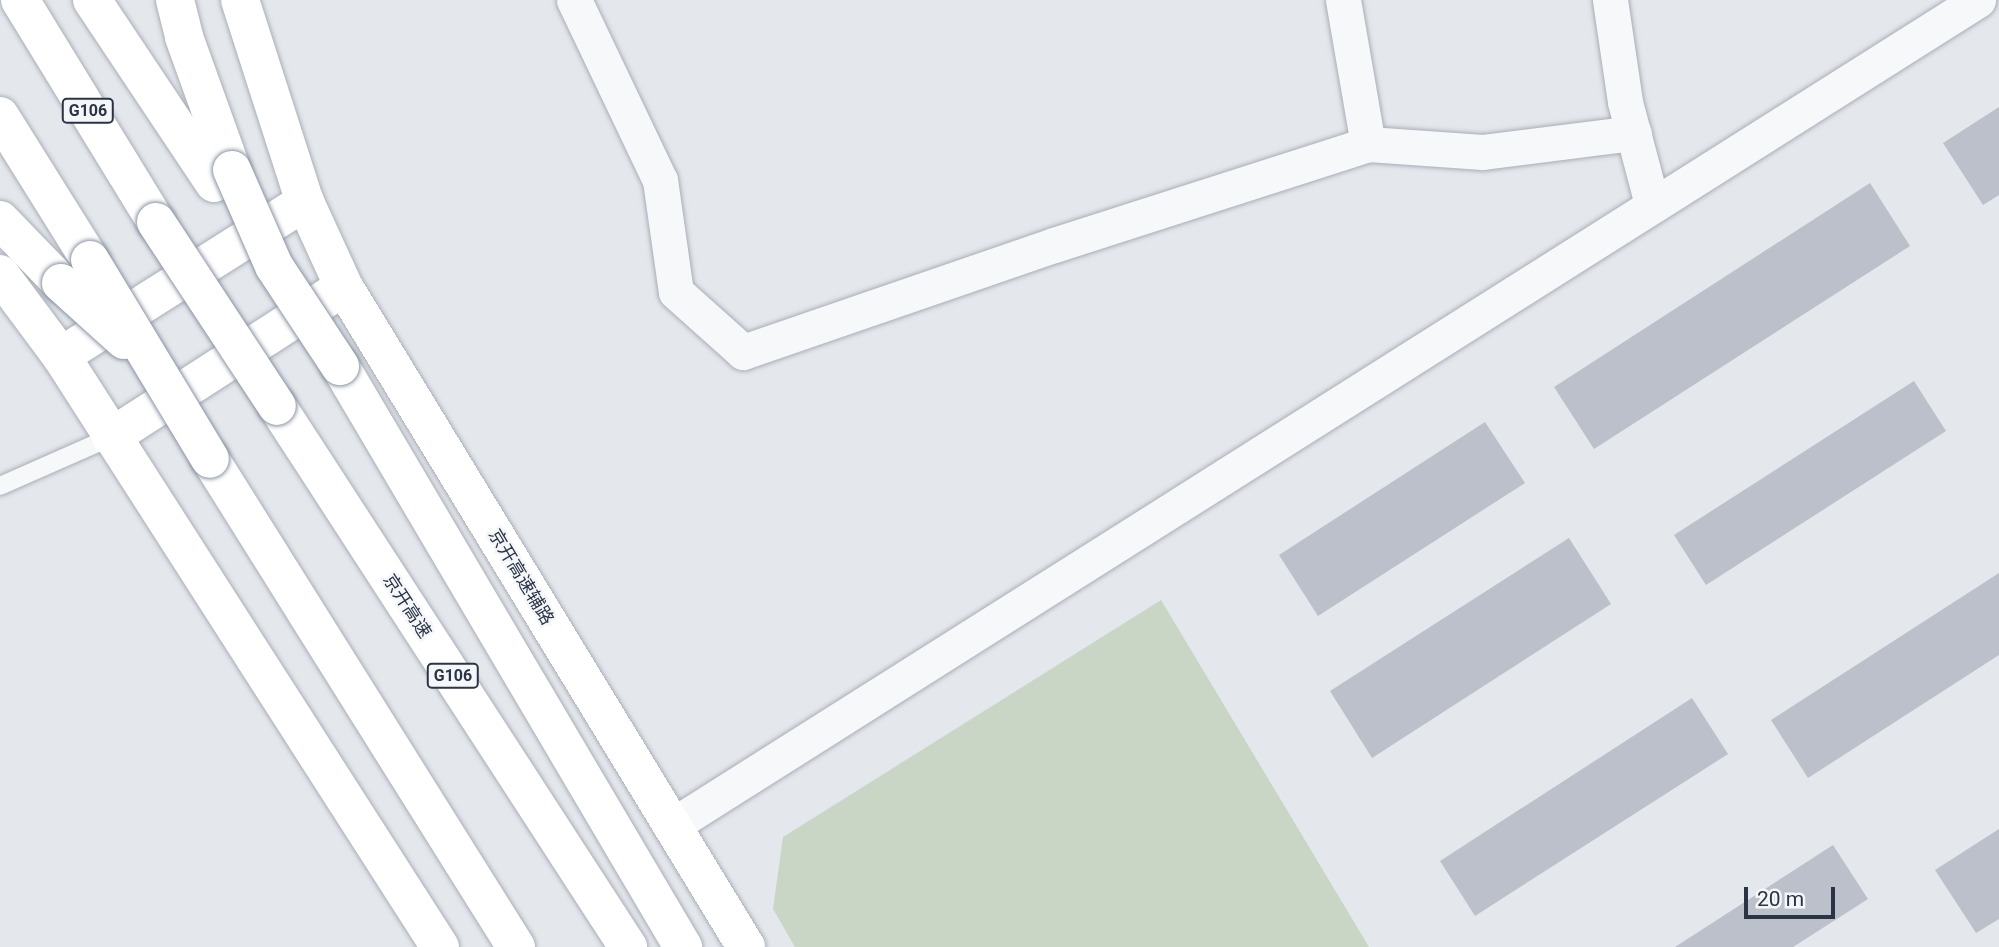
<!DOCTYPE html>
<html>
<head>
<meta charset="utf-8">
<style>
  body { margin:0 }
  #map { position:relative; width:1999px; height:947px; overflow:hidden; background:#e4e7ec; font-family:Roboto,"Noto Sans SC",sans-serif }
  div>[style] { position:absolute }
  .green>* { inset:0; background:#c9d6c5 }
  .building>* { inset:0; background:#bbc0ca }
  .roads { filter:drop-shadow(0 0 2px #a9aeb7) drop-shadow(0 0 2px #a9aeb7) }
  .lane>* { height:18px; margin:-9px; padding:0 9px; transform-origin:9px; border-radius:9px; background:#f7f8fa }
  .street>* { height:35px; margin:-17.5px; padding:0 17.5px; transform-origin:17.5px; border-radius:17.5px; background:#f7f8fa }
  .secondary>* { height:38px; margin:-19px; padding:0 19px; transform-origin:19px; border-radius:19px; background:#fff }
  .highway>* { height:38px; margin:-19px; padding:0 19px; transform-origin:19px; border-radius:19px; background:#fff }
  .bridges { filter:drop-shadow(0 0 2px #8b94a3) drop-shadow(0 0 2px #8b94a3) }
  .highway-bridge>* { height:38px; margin:-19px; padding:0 19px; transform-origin:19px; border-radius:19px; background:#fff }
  span { translate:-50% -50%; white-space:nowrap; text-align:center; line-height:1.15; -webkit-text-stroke:5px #f4f6f9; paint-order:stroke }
  .shield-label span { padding:2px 5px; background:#f4f6f9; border:2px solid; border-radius:5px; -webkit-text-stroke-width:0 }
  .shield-label { font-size:16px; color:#2b3445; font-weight:700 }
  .street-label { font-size:18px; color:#2b3445 }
  .scale { position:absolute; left:1744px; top:887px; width:91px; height:32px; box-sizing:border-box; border:4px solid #2b3445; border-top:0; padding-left:9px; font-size:21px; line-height:24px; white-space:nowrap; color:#2b3445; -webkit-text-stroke:5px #f4f6f9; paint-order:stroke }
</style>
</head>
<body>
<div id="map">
  <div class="green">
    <i style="clip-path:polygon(1161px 600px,1369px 947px,795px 947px,773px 909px,783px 837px)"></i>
  </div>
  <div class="building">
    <i style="clip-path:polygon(1999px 107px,1999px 195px,1983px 205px,1943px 143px)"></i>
    <i style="clip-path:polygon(1870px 183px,1910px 246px,1594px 449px,1554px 387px)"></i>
    <i style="clip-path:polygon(1914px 381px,1946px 431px,1706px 585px,1674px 535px)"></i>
    <i style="clip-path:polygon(1485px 422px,1525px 483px,1318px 616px,1279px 555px)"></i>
    <i style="clip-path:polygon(1569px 538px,1611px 604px,1372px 758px,1330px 691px)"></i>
    <i style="clip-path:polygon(1999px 573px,1999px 655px,1808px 778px,1771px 720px)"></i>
    <i style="clip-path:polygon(1692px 698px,1728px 754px,1475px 916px,1440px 861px)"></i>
    <i style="clip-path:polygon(1999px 829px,1999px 919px,1976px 933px,1935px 870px)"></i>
    <i style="clip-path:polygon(1833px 845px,1868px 899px,1793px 947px,1675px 947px)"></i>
  </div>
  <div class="roads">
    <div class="lane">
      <i style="left:0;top:486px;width:121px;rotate:-23.8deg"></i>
    </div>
    <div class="street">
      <i style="left:574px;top:0;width:199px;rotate:64.5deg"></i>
      <i style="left:660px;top:180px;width:113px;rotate:81.9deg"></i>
      <i style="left:676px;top:292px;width:90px;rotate:41.8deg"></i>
      <i style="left:743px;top:352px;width:329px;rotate:-19deg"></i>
      <i style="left:1054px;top:245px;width:330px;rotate:-17.8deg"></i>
      <i style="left:1368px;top:144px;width:115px;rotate:4deg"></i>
      <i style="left:1483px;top:152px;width:152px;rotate:-7.2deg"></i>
      <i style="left:1343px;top:0;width:146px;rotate:80.2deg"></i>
      <i style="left:1610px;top:0;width:103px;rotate:81.6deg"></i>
      <i style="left:1625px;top:102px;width:106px;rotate:75.2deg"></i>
      <i style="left:673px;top:825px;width:1544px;rotate:-32.3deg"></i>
    </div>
    <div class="secondary">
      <i style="left:240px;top:0;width:212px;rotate:72.2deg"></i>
      <i style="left:305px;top:202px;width:94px;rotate:65.4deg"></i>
      <i style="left:344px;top:287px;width:773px;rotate:58.65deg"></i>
      <i style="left:0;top:274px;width:102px;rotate:53.4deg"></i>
      <i style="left:61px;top:356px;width:702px;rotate:57.33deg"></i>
      <i style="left:61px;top:356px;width:289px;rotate:-32.3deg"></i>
      <i style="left:111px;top:437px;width:264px;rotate:-32.8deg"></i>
    </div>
    <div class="highway">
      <i style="left:20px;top:0;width:260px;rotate:58.5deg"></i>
      <i style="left:92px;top:0;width:220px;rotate:56.3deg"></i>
      <i style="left:175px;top:0;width:38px;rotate:76deg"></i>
      <i style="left:184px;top:37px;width:141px;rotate:70.2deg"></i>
      <i style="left:0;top:116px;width:170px;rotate:58deg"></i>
      <i style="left:0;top:220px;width:88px;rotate:45.9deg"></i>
      <i style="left:340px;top:366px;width:675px;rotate:59.44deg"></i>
      <i style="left:277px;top:406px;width:645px;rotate:57.02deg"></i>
      <i style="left:210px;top:459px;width:576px;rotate:57.91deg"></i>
    </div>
  </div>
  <div class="bridges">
    <div class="highway-bridge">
      <i style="left:232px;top:170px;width:105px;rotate:66.4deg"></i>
      <i style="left:274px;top:266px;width:120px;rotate:56.6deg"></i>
      <i style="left:156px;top:222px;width:220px;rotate:56.7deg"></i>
      <i style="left:90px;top:260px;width:232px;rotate:58.9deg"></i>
      <i style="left:61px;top:283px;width:85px;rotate:42.1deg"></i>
    </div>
  </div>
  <div class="shield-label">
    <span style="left:88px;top:111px">G106</span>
    <span style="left:453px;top:676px">G106</span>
  </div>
  <div class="street-label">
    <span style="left:521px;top:577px;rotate:59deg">京开高速辅路</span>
    <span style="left:407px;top:606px;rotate:57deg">京开高速</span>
  </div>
  <div class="scale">20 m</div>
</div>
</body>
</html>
